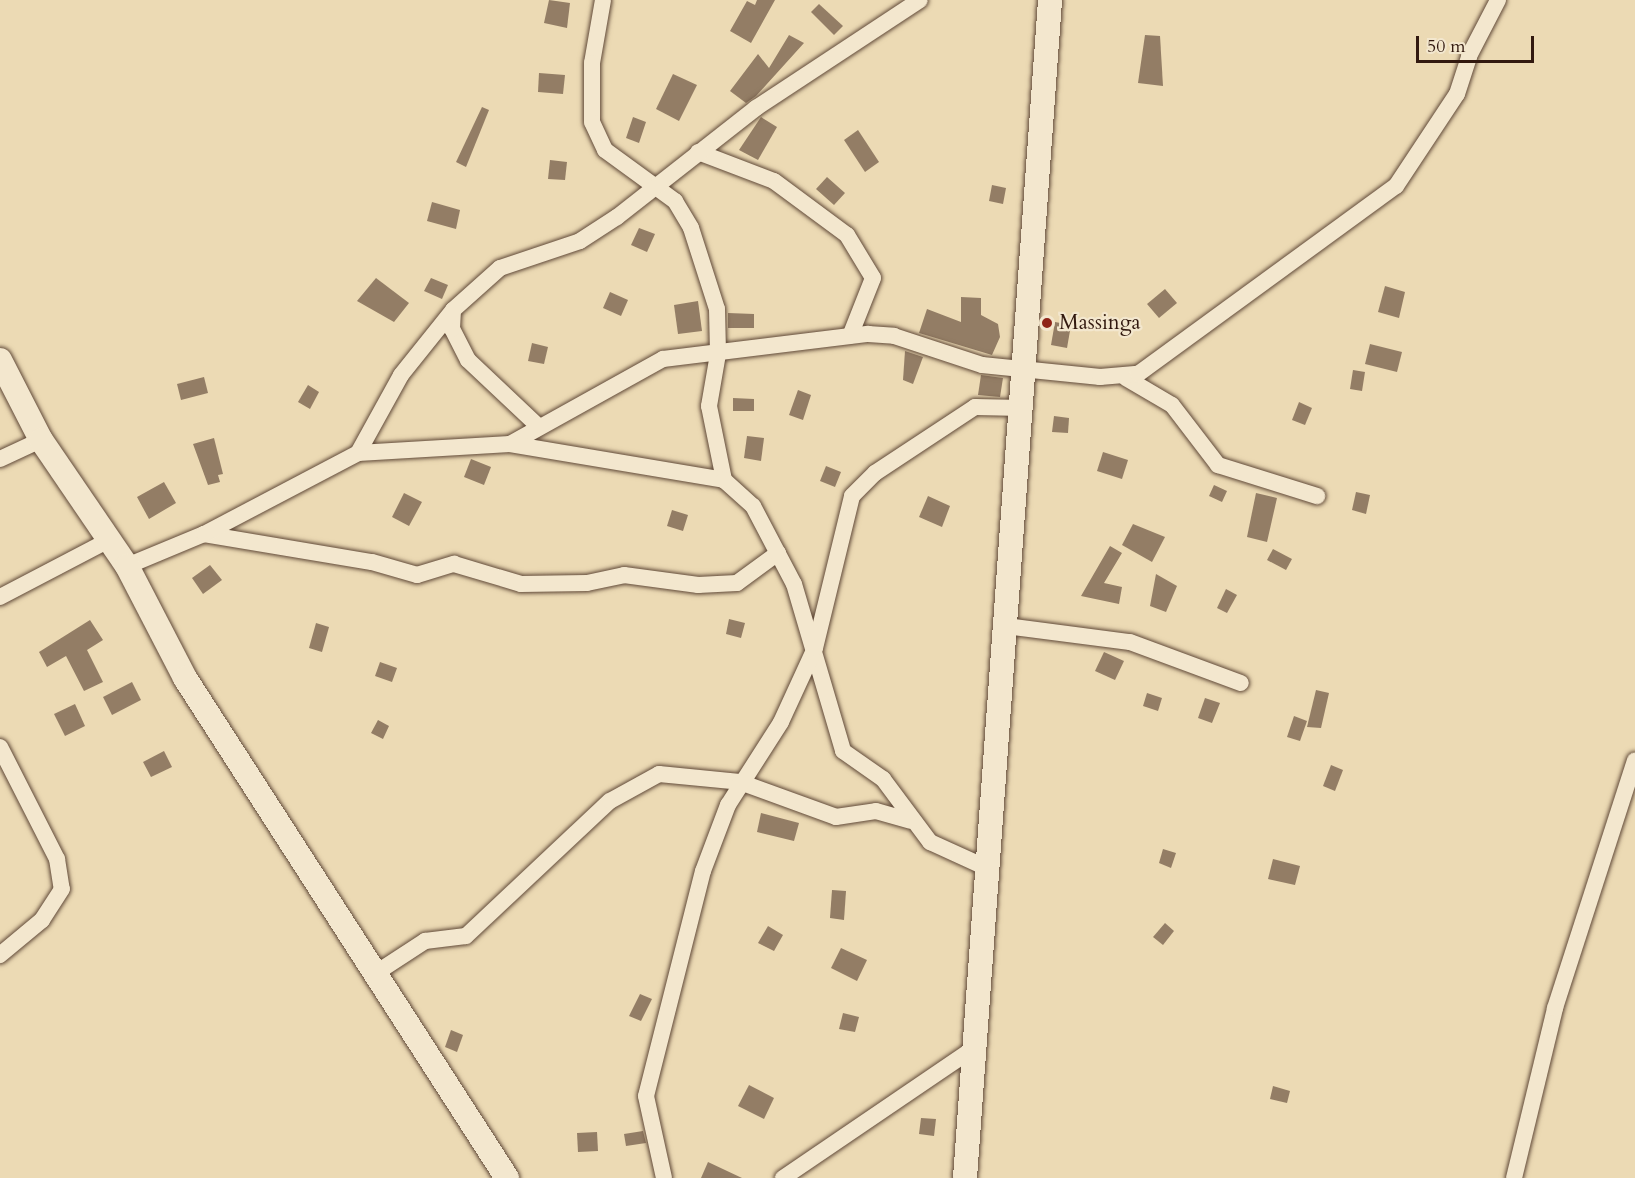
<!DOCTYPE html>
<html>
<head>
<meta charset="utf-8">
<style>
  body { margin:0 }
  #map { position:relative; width:1635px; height:1178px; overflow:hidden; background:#ecdab4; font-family:Cardo,serif }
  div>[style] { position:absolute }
  .building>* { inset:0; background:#937d65 }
  .roads { filter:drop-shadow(0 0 2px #604938) drop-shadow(0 0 2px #604938) }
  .street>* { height:16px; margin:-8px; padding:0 8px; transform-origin:8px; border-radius:8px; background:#f3e7ce }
  .secondary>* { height:24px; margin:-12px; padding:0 12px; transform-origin:12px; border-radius:12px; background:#f3e7ce }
  .dots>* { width:16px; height:16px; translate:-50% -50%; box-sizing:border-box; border:3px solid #f3e7ce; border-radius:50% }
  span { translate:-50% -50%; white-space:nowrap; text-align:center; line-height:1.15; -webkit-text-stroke:4.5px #f3e7ce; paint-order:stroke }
  .poi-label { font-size:21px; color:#32190f }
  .left { translate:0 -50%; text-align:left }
  .scale { position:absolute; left:1416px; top:36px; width:118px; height:27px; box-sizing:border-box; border:3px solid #32190f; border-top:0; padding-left:8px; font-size:18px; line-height:21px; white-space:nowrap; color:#32190f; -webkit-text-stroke:4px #f3e7ce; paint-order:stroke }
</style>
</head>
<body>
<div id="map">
  <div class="building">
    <i style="clip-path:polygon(549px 0,570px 3px,567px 28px,544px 23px)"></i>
    <i style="clip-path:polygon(757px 0,775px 0,751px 43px,730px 31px,747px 1px,755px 5px)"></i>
    <i style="clip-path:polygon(819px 4px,843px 26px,834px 35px,811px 12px)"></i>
    <i style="clip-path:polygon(789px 35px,804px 43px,756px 96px,746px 103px,730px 91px,758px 54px,769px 68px)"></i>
    <i style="clip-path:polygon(1145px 35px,1160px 36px,1163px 86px,1138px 83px)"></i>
    <i style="clip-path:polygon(539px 73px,565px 75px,563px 94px,538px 92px)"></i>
    <i style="clip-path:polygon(673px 74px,697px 85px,679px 121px,656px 109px)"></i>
    <i style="clip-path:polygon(482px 107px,489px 110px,466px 167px,456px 162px)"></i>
    <i style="clip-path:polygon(633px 117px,646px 122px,639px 143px,626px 138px)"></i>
    <i style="clip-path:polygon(761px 117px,777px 127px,758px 160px,739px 150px)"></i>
    <i style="clip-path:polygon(858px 130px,879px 162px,865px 172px,844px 140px)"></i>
    <i style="clip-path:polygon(550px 160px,567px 162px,565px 180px,548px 179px)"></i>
    <i style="clip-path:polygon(827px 177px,845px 193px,834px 205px,816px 189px)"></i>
    <i style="clip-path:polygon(992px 185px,1006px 188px,1003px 204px,989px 201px)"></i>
    <i style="clip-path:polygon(432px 202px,460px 210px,456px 229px,427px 221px)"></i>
    <i style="clip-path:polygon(639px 228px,655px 234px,647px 252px,631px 245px)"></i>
    <i style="clip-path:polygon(376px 278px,409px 303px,394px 322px,357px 301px)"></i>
    <i style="clip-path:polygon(431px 278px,448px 285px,442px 299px,424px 291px)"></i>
    <i style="clip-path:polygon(1385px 286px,1405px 292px,1399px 318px,1378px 312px)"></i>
    <i style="clip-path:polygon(1165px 289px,1177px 303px,1159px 318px,1147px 304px)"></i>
    <i style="clip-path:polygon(610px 292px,628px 300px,621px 316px,603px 308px)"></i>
    <i style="clip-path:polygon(961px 297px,981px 298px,981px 315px,998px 324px,1000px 337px,992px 355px,919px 333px,927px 309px,961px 322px)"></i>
    <i style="clip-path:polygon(698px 301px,702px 331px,678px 334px,674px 305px)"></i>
    <i style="clip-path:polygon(728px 313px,754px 314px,754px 328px,728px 328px)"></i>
    <i style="clip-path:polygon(1055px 322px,1071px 325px,1067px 348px,1051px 345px)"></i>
    <i style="clip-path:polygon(532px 343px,548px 347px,544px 364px,528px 361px)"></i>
    <i style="clip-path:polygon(1370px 344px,1402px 352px,1397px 372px,1365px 364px)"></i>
    <i style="clip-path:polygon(905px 351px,923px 357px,913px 384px,903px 380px)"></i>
    <i style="clip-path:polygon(1353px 370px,1365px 372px,1362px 391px,1350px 389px)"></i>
    <i style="clip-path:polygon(981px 375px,1003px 378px,1000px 397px,978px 395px)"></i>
    <i style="clip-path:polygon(204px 377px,208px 393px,181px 400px,177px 384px)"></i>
    <i style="clip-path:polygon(308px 385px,319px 392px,310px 409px,298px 402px)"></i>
    <i style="clip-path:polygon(798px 390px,811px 395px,803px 420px,789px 415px)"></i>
    <i style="clip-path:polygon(733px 398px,754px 399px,754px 411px,733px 411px)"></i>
    <i style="clip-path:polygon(1299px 402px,1312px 408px,1305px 425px,1292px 420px)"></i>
    <i style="clip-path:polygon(1054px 416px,1069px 418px,1068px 433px,1052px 432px)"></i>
    <i style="clip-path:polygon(747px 436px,764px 438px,761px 461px,744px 458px)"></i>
    <i style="clip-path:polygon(214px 438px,223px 474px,218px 475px,220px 482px,208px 485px,193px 444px)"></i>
    <i style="clip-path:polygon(1103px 452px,1128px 460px,1122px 479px,1097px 471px)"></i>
    <i style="clip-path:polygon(471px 459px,491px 467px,484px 485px,464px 477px)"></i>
    <i style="clip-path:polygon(826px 466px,841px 472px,835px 487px,820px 481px)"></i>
    <i style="clip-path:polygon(164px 482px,176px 503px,149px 519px,137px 497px)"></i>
    <i style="clip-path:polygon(1214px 485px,1227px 491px,1222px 502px,1209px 496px)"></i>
    <i style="clip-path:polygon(1356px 492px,1370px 495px,1366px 514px,1352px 510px)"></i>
    <i style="clip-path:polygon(404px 493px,422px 502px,409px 526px,392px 517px)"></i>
    <i style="clip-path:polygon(1256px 493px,1277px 498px,1267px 542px,1247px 537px)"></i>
    <i style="clip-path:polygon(928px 496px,950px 506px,942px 527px,919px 517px)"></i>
    <i style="clip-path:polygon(672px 510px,688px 515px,683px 531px,667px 526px)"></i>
    <i style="clip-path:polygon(1133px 524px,1165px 537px,1152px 562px,1122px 545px)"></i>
    <i style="clip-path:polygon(1110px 546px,1122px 553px,1104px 583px,1122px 587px,1119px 604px,1081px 596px)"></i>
    <i style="clip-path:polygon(1273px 549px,1292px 559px,1286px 570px,1267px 560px)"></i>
    <i style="clip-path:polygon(210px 565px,222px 580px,203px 594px,192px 578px)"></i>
    <i style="clip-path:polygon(1156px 574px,1177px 586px,1166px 612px,1150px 606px)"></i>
    <i style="clip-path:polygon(1226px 589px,1237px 595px,1227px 613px,1217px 608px)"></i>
    <i style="clip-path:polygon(729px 619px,745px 623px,741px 638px,726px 634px)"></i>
    <i style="clip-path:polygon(90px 620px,103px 640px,87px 650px,103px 682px,84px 691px,66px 656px,47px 667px,39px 652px)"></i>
    <i style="clip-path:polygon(316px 623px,329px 627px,322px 652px,309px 648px)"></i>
    <i style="clip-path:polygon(1104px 652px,1124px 661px,1115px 680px,1095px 671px)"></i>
    <i style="clip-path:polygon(380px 662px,397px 668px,392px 682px,375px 676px)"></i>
    <i style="clip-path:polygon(132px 682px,141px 700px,112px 715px,103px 697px)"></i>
    <i style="clip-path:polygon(1316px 690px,1329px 693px,1321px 728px,1307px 727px)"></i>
    <i style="clip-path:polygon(1147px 693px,1162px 698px,1158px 711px,1143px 706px)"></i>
    <i style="clip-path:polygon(1205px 698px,1220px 703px,1212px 723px,1198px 718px)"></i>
    <i style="clip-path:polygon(75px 704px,85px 726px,65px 736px,54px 714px)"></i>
    <i style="clip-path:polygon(1294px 716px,1307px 721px,1300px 741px,1287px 737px)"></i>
    <i style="clip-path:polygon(378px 720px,389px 726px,383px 739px,371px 733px)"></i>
    <i style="clip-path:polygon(164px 751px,172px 767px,151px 777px,143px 762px)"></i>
    <i style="clip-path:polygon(1331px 765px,1343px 770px,1335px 791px,1323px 786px)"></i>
    <i style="clip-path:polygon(761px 813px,799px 823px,794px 841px,757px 832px)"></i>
    <i style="clip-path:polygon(1163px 849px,1176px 853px,1171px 868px,1159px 863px)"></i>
    <i style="clip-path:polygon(1273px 859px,1300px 866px,1295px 885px,1268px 879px)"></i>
    <i style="clip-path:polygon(832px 890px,846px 891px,844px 920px,830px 918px)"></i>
    <i style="clip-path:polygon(1165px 923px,1174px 931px,1163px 945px,1153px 937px)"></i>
    <i style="clip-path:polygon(768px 926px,783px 935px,774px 951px,758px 943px)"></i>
    <i style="clip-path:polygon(841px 948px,867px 960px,857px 981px,831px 968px)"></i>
    <i style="clip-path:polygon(640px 994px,652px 999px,641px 1021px,629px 1016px)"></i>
    <i style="clip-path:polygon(843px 1013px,859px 1017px,855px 1032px,839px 1029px)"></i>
    <i style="clip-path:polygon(451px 1030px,463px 1035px,457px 1052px,445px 1047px)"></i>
    <i style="clip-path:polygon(749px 1085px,774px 1098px,764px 1119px,738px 1106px)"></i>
    <i style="clip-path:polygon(1273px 1086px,1290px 1091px,1287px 1103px,1270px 1099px)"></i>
    <i style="clip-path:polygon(921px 1118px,936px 1119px,934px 1136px,919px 1134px)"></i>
    <i style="clip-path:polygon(643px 1131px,646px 1143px,626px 1146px,624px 1134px)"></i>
    <i style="clip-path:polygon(597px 1132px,598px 1151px,578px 1152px,577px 1133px)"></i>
    <i style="clip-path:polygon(708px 1162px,742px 1178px,701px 1178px)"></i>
  </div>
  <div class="roads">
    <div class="street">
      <i style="left:603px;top:0;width:64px;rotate:99.9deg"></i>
      <i style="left:592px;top:63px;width:59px;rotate:90deg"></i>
      <i style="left:592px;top:122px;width:31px;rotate:65deg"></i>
      <i style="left:605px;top:150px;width:87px;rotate:36.1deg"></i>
      <i style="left:675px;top:201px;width:31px;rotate:59deg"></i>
      <i style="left:691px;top:228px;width:85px;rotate:72.2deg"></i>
      <i style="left:717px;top:309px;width:45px;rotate:88.7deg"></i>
      <i style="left:718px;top:354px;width:53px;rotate:99.8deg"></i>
      <i style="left:709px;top:406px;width:76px;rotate:78.5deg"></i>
      <i style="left:698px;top:152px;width:81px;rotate:20.9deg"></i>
      <i style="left:774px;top:181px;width:91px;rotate:36.5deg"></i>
      <i style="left:847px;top:235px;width:50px;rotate:58.8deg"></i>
      <i style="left:873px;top:278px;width:62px;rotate:111.6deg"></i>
      <i style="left:1126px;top:378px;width:53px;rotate:30.4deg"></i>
      <i style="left:1172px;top:405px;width:76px;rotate:52.5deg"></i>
      <i style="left:1218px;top:465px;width:104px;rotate:17.4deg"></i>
      <i style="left:538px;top:426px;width:96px;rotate:-136.7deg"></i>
      <i style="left:468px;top:360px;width:35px;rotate:-117deg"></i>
      <i style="left:452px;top:329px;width:19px;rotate:-87deg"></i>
      <i style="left:453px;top:310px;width:63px;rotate:-41.8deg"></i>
      <i style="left:500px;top:268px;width:84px;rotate:-18.6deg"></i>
      <i style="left:580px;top:241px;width:44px;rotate:-33deg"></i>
      <i style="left:617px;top:217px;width:177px;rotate:-38.1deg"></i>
      <i style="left:756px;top:108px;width:196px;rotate:-33.4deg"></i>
      <i style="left:510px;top:444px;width:175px;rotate:-29.1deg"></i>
      <i style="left:663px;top:359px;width:207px;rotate:-7deg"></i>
      <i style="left:868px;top:334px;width:26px;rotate:4deg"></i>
      <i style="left:894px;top:336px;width:93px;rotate:18.2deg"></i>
      <i style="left:982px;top:365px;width:119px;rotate:5.8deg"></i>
      <i style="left:1100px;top:377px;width:38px;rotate:-5deg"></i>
      <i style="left:1138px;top:374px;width:319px;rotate:-36.1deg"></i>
      <i style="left:1396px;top:186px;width:110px;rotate:-56.5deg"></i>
      <i style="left:1457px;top:94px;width:40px;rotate:-72deg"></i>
      <i style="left:1469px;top:56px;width:63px;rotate:-62.6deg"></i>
      <i style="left:358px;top:453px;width:89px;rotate:-61.1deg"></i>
      <i style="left:401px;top:375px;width:83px;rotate:-51.3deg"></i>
      <i style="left:0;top:459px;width:45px;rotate:-24.9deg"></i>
      <i style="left:204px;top:534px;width:170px;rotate:9.5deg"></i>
      <i style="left:372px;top:562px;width:47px;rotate:16.1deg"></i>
      <i style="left:417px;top:575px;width:39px;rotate:-17deg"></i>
      <i style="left:454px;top:564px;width:70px;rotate:16.6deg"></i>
      <i style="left:521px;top:584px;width:66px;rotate:-0.9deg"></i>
      <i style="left:587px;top:583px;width:38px;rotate:-12deg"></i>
      <i style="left:624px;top:575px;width:75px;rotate:7.7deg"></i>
      <i style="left:698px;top:585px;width:39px;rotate:-3deg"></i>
      <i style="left:737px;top:583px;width:51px;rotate:-36.2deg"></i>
      <i style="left:127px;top:566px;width:83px;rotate:-22.6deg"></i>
      <i style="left:204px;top:534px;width:174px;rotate:-27.7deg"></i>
      <i style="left:358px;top:453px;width:152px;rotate:-3.4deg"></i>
      <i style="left:510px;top:444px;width:217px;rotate:9.5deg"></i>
      <i style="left:724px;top:480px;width:39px;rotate:42deg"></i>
      <i style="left:753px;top:506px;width:88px;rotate:62.3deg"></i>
      <i style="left:794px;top:584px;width:174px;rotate:73.6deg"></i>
      <i style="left:843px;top:751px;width:49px;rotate:35deg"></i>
      <i style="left:883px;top:779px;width:79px;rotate:53.3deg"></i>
      <i style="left:930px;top:842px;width:63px;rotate:24.5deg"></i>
      <i style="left:0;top:597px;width:123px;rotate:-27.6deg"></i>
      <i style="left:1006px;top:626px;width:125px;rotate:7.4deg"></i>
      <i style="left:1130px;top:642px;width:118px;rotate:20.3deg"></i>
      <i style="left:0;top:747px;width:126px;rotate:63deg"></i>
      <i style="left:57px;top:859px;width:30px;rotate:81deg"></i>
      <i style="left:62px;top:889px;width:37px;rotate:123deg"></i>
      <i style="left:42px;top:920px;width:55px;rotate:140.2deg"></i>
      <i style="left:376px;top:973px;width:59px;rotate:-33.1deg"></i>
      <i style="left:425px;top:941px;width:41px;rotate:-7deg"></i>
      <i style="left:466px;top:936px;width:197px;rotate:-43.2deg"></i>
      <i style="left:610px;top:801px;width:56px;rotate:-28.9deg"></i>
      <i style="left:659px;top:774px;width:81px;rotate:5.6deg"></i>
      <i style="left:740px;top:782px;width:102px;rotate:20deg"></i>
      <i style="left:836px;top:817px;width:40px;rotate:-8.5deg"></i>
      <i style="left:876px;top:811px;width:35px;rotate:16deg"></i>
      <i style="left:664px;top:1178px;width:84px;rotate:-102.4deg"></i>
      <i style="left:646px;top:1096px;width:232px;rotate:-75.8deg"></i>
      <i style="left:703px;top:871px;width:71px;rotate:-69.3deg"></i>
      <i style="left:728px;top:805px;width:98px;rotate:-57.4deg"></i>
      <i style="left:781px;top:722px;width:81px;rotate:-65.3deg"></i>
      <i style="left:815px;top:648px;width:156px;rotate:-76.3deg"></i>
      <i style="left:852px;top:496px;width:33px;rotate:-45deg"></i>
      <i style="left:875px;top:473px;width:120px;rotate:-33.4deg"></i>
      <i style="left:975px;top:407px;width:48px;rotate:1.2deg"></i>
      <i style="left:783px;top:1178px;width:231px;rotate:-34.2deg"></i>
      <i style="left:1514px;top:1178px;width:175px;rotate:-76.4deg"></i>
      <i style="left:1555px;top:1008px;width:260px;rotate:-72.1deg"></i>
    </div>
    <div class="secondary">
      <i style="left:0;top:360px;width:90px;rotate:62.9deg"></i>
      <i style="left:41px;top:440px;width:153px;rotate:55.7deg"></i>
      <i style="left:127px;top:566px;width:126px;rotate:62.6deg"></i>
      <i style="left:185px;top:678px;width:595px;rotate:57.22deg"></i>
      <i style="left:965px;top:1178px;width:1181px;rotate:-85.87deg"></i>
    </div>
  </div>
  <div class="dots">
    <i style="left:1047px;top:323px;background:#8f2418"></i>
  </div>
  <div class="poi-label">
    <span class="left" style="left:1059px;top:323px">Massinga</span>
  </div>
  <div class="scale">50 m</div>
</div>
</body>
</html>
